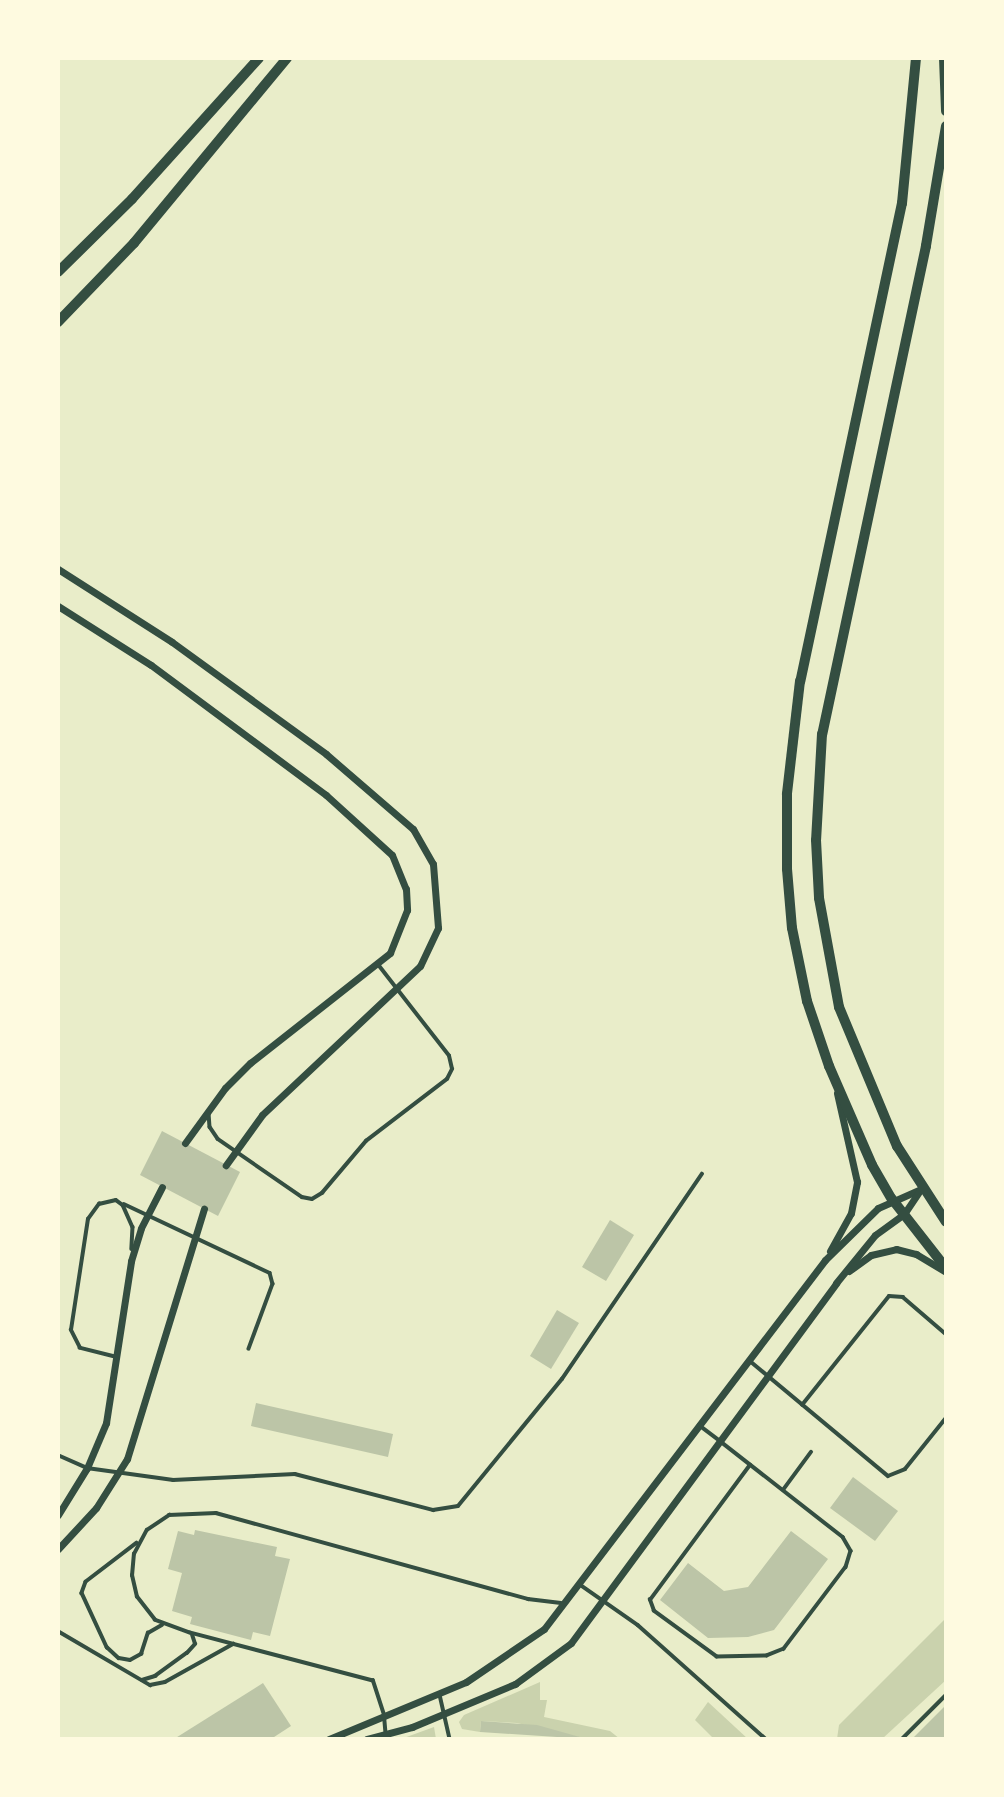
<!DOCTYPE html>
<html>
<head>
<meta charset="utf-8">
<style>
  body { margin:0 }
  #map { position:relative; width:1004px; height:1797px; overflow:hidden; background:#e9edc9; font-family:"PT Sans Narrow",sans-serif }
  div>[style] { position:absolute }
  .green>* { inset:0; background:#cad2ad }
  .building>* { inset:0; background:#bcc5a7 }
  .service>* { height:3.5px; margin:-1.75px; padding:0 1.75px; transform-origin:1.75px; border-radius:1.75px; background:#344e41 }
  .minor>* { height:7px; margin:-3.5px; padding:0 3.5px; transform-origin:3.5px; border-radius:3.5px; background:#344e41 }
  .secondary>* { height:10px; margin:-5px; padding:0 5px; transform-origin:5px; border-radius:5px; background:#344e41 }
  span { translate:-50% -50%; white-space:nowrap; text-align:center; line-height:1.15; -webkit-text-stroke:5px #fefae0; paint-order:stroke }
  .frame { position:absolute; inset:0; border:60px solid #fefae0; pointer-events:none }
</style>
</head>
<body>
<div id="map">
  <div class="green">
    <i style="clip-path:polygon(946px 1618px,946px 1680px,882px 1739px,837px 1739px,839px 1725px)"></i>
    <i style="clip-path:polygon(540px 1682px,540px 1700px,547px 1700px,544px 1717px,610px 1731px,620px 1739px,587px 1739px,517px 1723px,481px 1721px,480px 1732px,462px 1729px,459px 1722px,464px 1715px)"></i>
    <i style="clip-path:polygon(708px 1702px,748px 1739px,714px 1739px,695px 1720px)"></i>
    <i style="clip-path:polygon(434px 1727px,436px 1739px,401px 1739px)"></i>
  </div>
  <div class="building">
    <i style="clip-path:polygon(162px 1131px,240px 1172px,218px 1216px,140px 1175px)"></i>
    <i style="clip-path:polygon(610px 1220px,634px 1235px,606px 1281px,582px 1267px)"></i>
    <i style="clip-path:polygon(557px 1310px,579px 1323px,551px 1369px,530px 1356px)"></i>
    <i style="clip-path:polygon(256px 1403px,393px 1434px,388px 1457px,251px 1426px)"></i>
    <i style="clip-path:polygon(853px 1477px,898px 1511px,875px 1541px,830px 1508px)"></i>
    <i style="clip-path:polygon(195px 1530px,277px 1547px,275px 1556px,290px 1559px,270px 1636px,253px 1632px,251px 1640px,190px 1624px,192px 1617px,172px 1611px,182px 1573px,168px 1569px,178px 1531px,194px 1535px)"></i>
    <i style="clip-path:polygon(791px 1531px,828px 1559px,774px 1630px,748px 1637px,708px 1638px,660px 1600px,688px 1563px,724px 1591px,748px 1587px)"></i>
    <i style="clip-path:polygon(263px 1683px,291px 1726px,271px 1739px,174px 1739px)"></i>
    <i style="clip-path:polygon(946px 1705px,946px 1735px,942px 1739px,912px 1739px)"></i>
    <i style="clip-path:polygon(481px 1721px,537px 1725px,587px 1739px,480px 1732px)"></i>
  </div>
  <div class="service">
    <i style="left:209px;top:1113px;width:14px;rotate:86deg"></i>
    <i style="left:210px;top:1127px;width:14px;rotate:56deg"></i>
    <i style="left:218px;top:1139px;width:102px;rotate:34.6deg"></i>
    <i style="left:302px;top:1197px;width:10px;rotate:11deg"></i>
    <i style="left:312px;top:1199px;width:12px;rotate:-31deg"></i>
    <i style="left:322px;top:1193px;width:68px;rotate:-49.8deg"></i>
    <i style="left:366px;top:1141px;width:102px;rotate:-37.4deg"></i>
    <i style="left:447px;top:1079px;width:11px;rotate:-63deg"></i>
    <i style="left:452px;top:1069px;width:13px;rotate:-103deg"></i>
    <i style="left:449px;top:1056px;width:114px;rotate:-127.9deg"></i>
    <i style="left:124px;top:1204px;width:161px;rotate:25.3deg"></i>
    <i style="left:270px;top:1273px;width:11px;rotate:75deg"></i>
    <i style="left:273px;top:1284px;width:69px;rotate:110.3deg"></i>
    <i style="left:115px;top:1357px;width:36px;rotate:-166deg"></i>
    <i style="left:80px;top:1348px;width:20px;rotate:-117deg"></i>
    <i style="left:71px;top:1330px;width:112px;rotate:-81.3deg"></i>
    <i style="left:88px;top:1219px;width:19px;rotate:-54deg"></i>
    <i style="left:99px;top:1204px;width:17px;rotate:-13deg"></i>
    <i style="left:116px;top:1200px;width:9px;rotate:36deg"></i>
    <i style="left:123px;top:1205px;width:24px;rotate:66deg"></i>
    <i style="left:133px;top:1227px;width:22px;rotate:93deg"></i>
    <i style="left:749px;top:1360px;width:181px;rotate:39.8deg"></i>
    <i style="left:888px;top:1476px;width:18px;rotate:-22deg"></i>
    <i style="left:905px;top:1469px;width:65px;rotate:-51.2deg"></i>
    <i style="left:802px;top:1405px;width:139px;rotate:-51.4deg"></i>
    <i style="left:889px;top:1296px;width:14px;rotate:4deg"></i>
    <i style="left:903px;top:1297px;width:57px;rotate:40.7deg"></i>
    <i style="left:699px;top:1425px;width:26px;rotate:37deg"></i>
    <i style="left:720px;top:1441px;width:156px;rotate:38deg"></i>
    <i style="left:843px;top:1537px;width:16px;rotate:60deg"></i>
    <i style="left:851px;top:1551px;width:17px;rotate:107deg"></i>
    <i style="left:846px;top:1567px;width:103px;rotate:127.1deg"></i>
    <i style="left:784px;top:1649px;width:18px;rotate:158deg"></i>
    <i style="left:767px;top:1656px;width:50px;rotate:178.9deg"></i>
    <i style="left:717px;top:1657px;width:78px;rotate:-143.9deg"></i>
    <i style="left:654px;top:1611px;width:12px;rotate:-110deg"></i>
    <i style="left:650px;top:1600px;width:168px;rotate:-53.5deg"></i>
    <i style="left:58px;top:1455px;width:32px;rotate:24deg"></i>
    <i style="left:87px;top:1468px;width:87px;rotate:7.9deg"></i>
    <i style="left:173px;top:1480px;width:122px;rotate:-2.8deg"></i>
    <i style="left:295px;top:1474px;width:143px;rotate:14.6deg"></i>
    <i style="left:433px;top:1510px;width:25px;rotate:-9deg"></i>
    <i style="left:458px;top:1506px;width:164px;rotate:-50.7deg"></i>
    <i style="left:562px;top:1379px;width:248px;rotate:-55.7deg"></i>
    <i style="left:783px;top:1490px;width:47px;rotate:-53.6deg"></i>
    <i style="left:137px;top:1543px;width:64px;rotate:142.6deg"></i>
    <i style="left:86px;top:1582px;width:12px;rotate:110deg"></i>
    <i style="left:82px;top:1593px;width:60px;rotate:65.2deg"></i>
    <i style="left:107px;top:1647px;width:16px;rotate:43deg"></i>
    <i style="left:119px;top:1658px;width:11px;rotate:10deg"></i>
    <i style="left:130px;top:1660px;width:13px;rotate:-29deg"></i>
    <i style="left:141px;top:1654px;width:22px;rotate:-72deg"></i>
    <i style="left:148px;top:1633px;width:16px;rotate:-30deg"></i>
    <i style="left:582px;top:1586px;width:68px;rotate:34.9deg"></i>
    <i style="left:638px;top:1625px;width:171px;rotate:41.7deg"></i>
    <i style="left:58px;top:1631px;width:107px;rotate:30.4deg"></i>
    <i style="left:150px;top:1685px;width:15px;rotate:-11deg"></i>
    <i style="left:165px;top:1682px;width:78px;rotate:-29.2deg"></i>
    <i style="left:142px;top:1680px;width:14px;rotate:-17deg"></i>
    <i style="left:155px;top:1676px;width:39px;rotate:-36deg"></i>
    <i style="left:187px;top:1653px;width:12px;rotate:-48deg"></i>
    <i style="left:195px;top:1644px;width:9px;rotate:-108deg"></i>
    <i style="left:440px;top:1695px;width:45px;rotate:77.2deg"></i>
    <i style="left:386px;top:1739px;width:24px;rotate:-95deg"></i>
    <i style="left:384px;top:1715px;width:36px;rotate:-108deg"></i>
    <i style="left:373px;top:1681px;width:189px;rotate:-165.3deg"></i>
    <i style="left:190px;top:1633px;width:37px;rotate:-160deg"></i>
    <i style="left:155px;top:1620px;width:29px;rotate:-128deg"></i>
    <i style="left:137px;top:1597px;width:22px;rotate:-103deg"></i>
    <i style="left:132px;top:1576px;width:22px;rotate:-85deg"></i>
    <i style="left:134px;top:1554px;width:27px;rotate:-62deg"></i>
    <i style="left:147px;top:1530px;width:27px;rotate:-34deg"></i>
    <i style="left:169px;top:1515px;width:47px;rotate:-2.4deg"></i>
    <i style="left:216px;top:1513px;width:324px;rotate:15.4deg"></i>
    <i style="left:528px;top:1599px;width:33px;rotate:7deg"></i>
    <i style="left:902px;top:1739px;width:62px;rotate:-45deg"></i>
  </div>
  <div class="minor">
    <i style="left:58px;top:569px;width:135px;rotate:32.6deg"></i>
    <i style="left:172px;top:642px;width:190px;rotate:36deg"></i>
    <i style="left:326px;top:754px;width:115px;rotate:40.8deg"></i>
    <i style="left:413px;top:829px;width:40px;rotate:60.3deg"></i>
    <i style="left:433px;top:864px;width:64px;rotate:85.5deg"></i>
    <i style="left:438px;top:928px;width:42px;rotate:115.3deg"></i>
    <i style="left:420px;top:966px;width:217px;rotate:136.7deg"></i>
    <i style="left:262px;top:1115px;width:62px;rotate:125.8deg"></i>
    <i style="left:58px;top:606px;width:110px;rotate:32.4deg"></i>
    <i style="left:151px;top:665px;width:218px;rotate:36.6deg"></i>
    <i style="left:326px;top:795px;width:89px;rotate:42.3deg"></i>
    <i style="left:392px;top:855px;width:37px;rotate:68deg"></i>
    <i style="left:406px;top:889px;width:21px;rotate:87deg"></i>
    <i style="left:407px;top:910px;width:46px;rotate:111.6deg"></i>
    <i style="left:390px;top:953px;width:178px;rotate:141.8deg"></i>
    <i style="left:250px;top:1063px;width:35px;rotate:135deg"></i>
    <i style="left:225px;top:1088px;width:68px;rotate:126deg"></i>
    <i style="left:830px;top:1251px;width:43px;rotate:-61.1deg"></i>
    <i style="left:851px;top:1213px;width:32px;rotate:-79deg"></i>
    <i style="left:857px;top:1182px;width:91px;rotate:-102.7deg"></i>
    <i style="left:849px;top:1271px;width:27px;rotate:-36deg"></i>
    <i style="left:871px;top:1255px;width:26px;rotate:-13deg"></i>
    <i style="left:896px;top:1249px;width:21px;rotate:14deg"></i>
    <i style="left:916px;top:1254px;width:35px;rotate:31deg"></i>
    <i style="left:58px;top:1515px;width:55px;rotate:-58.3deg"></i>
    <i style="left:87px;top:1468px;width:49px;rotate:-67.1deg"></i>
    <i style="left:106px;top:1423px;width:164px;rotate:-81.2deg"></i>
    <i style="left:131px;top:1261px;width:34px;rotate:-73deg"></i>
    <i style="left:141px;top:1228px;width:46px;rotate:-62.9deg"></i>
    <i style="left:58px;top:1549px;width:56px;rotate:-47.2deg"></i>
    <i style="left:96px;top:1508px;width:58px;rotate:-57.7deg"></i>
    <i style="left:127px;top:1459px;width:262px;rotate:-72.9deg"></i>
    <i style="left:329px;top:1739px;width:148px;rotate:-22.6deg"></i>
    <i style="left:466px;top:1682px;width:94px;rotate:-34.2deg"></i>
    <i style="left:544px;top:1629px;width:464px;rotate:-52.7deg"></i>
    <i style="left:825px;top:1260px;width:74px;rotate:-44.5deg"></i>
    <i style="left:878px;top:1208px;width:47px;rotate:-23.8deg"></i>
    <i style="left:367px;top:1739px;width:47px;rotate:-14.9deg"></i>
    <i style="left:412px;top:1727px;width:112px;rotate:-22.7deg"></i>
    <i style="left:515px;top:1684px;width:69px;rotate:-36.2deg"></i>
    <i style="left:571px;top:1643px;width:447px;rotate:-53.6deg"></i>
    <i style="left:836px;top:1283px;width:62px;rotate:-50.9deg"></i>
    <i style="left:875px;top:1235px;width:36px;rotate:-36deg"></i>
    <i style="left:904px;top:1214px;width:30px;rotate:-56deg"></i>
  </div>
  <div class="secondary">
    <i style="left:916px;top:58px;width:146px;rotate:95.5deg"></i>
    <i style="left:902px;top:203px;width:489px;rotate:102deg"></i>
    <i style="left:800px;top:681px;width:114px;rotate:96.6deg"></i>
    <i style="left:787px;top:794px;width:75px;rotate:90deg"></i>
    <i style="left:787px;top:869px;width:59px;rotate:85.2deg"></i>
    <i style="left:792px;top:928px;width:75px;rotate:78.4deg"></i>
    <i style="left:807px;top:1001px;width:69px;rotate:71.3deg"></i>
    <i style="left:829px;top:1066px;width:108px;rotate:66.5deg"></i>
    <i style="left:872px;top:1165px;width:39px;rotate:60deg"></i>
    <i style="left:892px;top:1199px;width:88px;rotate:52deg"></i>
    <i style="left:944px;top:58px;width:53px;rotate:87.8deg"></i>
    <i style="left:946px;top:126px;width:122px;rotate:99.5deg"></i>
    <i style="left:926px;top:246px;width:499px;rotate:102deg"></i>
    <i style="left:822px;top:734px;width:106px;rotate:93.2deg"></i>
    <i style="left:816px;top:840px;width:58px;rotate:87deg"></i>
    <i style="left:819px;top:898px;width:111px;rotate:79.6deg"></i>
    <i style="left:839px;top:1007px;width:151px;rotate:67.4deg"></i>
    <i style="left:897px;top:1146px;width:90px;rotate:57.2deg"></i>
    <i style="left:58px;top:272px;width:104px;rotate:-44.6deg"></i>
    <i style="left:132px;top:199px;width:190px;rotate:-48deg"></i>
    <i style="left:58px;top:322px;width:110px;rotate:-46.1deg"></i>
    <i style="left:134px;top:243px;width:240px;rotate:-50.4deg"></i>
  </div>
  <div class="frame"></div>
</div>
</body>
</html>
